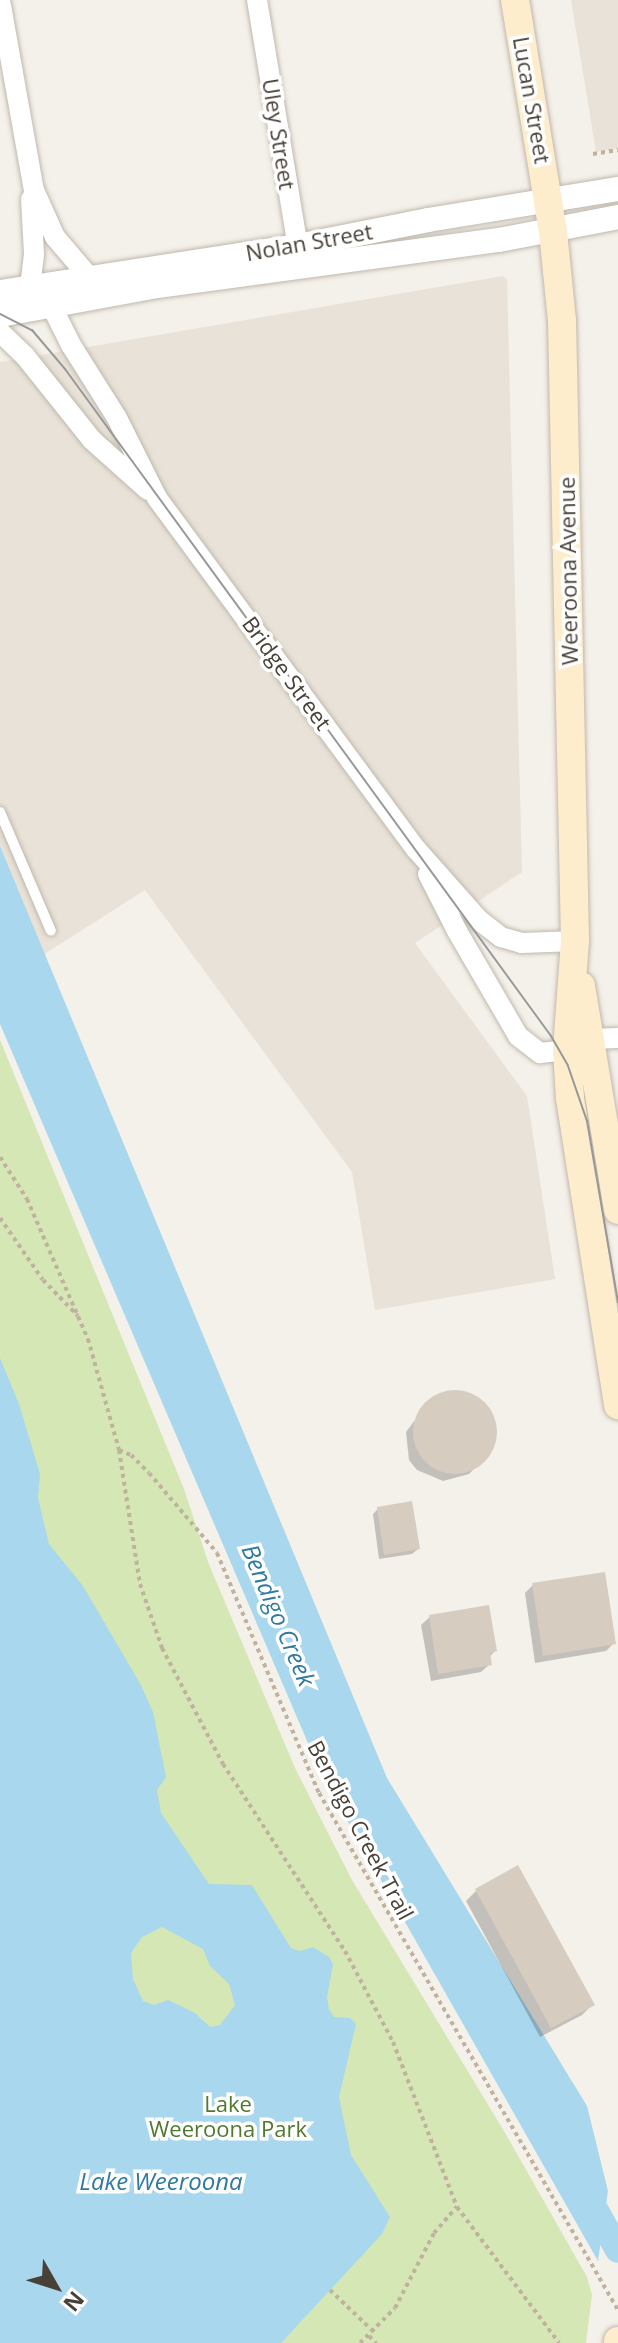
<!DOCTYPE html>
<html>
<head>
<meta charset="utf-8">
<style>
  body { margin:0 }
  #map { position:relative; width:618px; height:2343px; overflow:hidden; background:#f4f1ea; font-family:"Open Sans",sans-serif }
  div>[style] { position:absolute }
  .residential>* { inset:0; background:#e8e2d8 }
  .green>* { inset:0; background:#d4e7b5 }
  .water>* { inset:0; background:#a9d7ee }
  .shadow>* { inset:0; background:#0003 }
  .canal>* { height:26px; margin:-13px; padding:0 13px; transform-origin:13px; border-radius:13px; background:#a9d7ee }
  .building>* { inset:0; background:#d6ccc0 }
  .round { border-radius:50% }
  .path>* { height:4px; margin-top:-2px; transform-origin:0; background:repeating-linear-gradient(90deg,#c1b29f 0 4px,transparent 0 8px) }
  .roads { filter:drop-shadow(0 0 2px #c0b8ad) drop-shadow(0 0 2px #c0b8ad) }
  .service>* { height:10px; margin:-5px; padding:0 5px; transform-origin:5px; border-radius:5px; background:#fff }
  .minor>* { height:20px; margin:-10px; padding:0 10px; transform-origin:10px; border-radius:10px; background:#fff }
  .tertiary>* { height:24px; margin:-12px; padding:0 12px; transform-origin:12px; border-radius:12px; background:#fff }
  .secondary>* { height:28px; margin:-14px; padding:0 14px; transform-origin:14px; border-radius:14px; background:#fdedcc }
  .tram>* { height:2px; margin:-1px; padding:0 1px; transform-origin:1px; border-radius:1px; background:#989898 }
  span { translate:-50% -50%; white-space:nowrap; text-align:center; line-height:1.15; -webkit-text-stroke:7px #fff; paint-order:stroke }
  .street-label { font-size:22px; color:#484138 }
  .park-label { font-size:22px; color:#4f792d }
  .water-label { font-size:24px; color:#307aa1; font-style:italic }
  .north { position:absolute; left:16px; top:2247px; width:80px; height:80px; -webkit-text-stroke:6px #fff; paint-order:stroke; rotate:129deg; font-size:22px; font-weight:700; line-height:32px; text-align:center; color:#484138 }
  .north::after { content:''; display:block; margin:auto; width:28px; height:36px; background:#484138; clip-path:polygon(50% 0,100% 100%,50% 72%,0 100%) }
</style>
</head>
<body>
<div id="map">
  <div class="residential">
    <i style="clip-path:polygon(571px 0,618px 0,618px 148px,596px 152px)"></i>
    <i style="clip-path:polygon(503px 276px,507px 280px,522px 872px,415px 943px,527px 1096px,555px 1279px,375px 1310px,352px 1172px,145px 890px,43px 955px,0 846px,0 362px)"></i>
  </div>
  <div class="green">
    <i style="clip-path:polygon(0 1040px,184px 1489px,208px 1562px,295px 1768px,352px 1880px,504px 2131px,587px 2277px,592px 2295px,586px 2343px,0 2343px)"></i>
  </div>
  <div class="water">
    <i style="clip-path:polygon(0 846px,387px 1778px,587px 2106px,608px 2191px,598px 2261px,323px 1778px,0 1024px)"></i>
    <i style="clip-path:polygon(evenodd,0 1358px,19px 1404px,40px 1474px,38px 1498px,49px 1544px,83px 1586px,141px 1685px,153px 1712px,166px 1777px,157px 1790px,161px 1813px,209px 1884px,252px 1885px,291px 1948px,300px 1951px,313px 1947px,329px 1957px,333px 1964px,327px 1997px,329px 2010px,334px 2017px,350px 2018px,356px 2024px,339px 2097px,351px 2155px,390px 2217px,382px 2234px,281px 2343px,0 2343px,0 1358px,162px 1927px,203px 1949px,210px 1966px,229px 1984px,235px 2005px,220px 2025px,210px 2027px,195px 2013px,168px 2000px,154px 2005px,143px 2001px,133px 1979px,131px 1953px,142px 1937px,162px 1927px)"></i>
  </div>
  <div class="shadow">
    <i style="clip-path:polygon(456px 1391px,470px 1394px,489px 1409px,495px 1433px,487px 1456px,469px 1474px,443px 1481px,417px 1470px,409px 1460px,406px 1432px,430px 1400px)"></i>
    <i style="clip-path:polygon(378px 1509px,418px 1549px,412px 1554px,379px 1559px,373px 1514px)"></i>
    <i style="clip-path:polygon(533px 1585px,614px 1643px,606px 1651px,535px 1663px,525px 1593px)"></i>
    <i style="clip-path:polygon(430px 1617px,495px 1651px,489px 1657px,490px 1664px,481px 1672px,431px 1681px,421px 1625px)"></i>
    <i style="clip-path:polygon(476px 1891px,592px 2005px,582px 2015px,540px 2037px,466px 1901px)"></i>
  </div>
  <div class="canal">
    <i style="left:586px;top:2193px;width:65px;rotate:60.7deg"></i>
  </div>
  <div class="building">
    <i class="round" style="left:413px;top:1390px;width:84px;height:84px"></i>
    <i style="clip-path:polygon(412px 1501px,420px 1549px,384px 1555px,377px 1507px)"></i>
    <i style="clip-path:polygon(605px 1572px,616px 1644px,543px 1656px,532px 1583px)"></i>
    <i style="clip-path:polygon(489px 1605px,497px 1651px,490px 1653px,492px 1665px,438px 1674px,429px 1615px)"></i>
    <i style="clip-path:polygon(518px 1865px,595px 2005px,551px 2028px,475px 1889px)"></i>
  </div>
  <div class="path">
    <i style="left:593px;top:154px;width:25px;rotate:-9deg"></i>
    <i style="left:0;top:1157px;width:50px;rotate:57.3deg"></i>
    <i style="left:27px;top:1199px;width:153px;rotate:66.5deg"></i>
    <i style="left:88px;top:1339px;width:115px;rotate:74.4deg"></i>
    <i style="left:119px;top:1450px;width:136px;rotate:81.1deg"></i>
    <i style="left:140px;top:1584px;width:68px;rotate:71deg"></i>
    <i style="left:162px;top:1648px;width:131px;rotate:62.3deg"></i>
    <i style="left:223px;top:1764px;width:223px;rotate:56.9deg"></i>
    <i style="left:345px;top:1951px;width:103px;rotate:62.2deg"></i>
    <i style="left:393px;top:2042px;width:177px;rotate:68.8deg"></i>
    <i style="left:457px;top:2207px;width:170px;rotate:53.1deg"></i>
    <i style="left:0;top:1218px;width:75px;rotate:55.3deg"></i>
    <i style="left:43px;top:1280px;width:50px;rotate:45.8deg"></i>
    <i style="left:119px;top:1450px;width:13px;rotate:23deg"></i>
    <i style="left:131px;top:1455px;width:25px;rotate:45deg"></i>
    <i style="left:149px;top:1473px;width:105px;rotate:49.6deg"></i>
    <i style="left:217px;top:1553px;width:261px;rotate:67deg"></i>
    <i style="left:319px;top:1793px;width:597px;rotate:59.96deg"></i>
    <i style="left:330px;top:2290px;width:61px;rotate:43.7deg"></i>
    <i style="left:369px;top:2336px;width:10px;rotate:45deg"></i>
    <i style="left:360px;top:2343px;width:49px;rotate:-45deg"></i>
    <i style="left:395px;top:2308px;width:85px;rotate:-62.5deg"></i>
    <i style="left:434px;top:2233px;width:35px;rotate:-49deg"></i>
  </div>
  <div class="roads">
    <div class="service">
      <i style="left:0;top:812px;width:129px;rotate:66.8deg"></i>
    </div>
    <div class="minor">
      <i style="left:0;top:0;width:193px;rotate:79.9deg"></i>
      <i style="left:34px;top:190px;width:51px;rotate:65.9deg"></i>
      <i style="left:55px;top:237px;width:52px;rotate:49.6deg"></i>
      <i style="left:257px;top:0;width:264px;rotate:80.6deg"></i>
      <i style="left:30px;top:287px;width:33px;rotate:-83deg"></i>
      <i style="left:34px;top:254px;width:55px;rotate:-93.1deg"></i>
      <i style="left:51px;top:305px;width:45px;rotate:63.4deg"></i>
      <i style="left:71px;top:345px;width:86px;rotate:57.8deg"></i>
      <i style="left:117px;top:418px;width:89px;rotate:63.4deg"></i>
      <i style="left:157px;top:498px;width:436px;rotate:53.6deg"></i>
      <i style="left:416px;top:849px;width:95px;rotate:48.4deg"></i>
      <i style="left:479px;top:920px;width:28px;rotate:38deg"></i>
      <i style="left:501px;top:937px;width:22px;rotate:16deg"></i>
      <i style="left:522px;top:943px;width:53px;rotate:-2.2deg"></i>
      <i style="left:0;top:332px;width:35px;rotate:44deg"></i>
      <i style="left:25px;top:356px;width:107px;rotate:51.4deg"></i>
      <i style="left:92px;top:440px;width:75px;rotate:41.8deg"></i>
      <i style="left:428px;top:874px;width:64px;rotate:63deg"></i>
      <i style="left:457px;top:931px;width:121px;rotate:59.8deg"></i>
      <i style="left:518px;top:1036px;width:28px;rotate:38deg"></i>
      <i style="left:540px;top:1053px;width:27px;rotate:-6deg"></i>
      <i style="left:591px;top:1039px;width:27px;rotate:-2deg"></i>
    </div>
    <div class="tertiary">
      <i style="left:0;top:292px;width:302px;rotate:-8.8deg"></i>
      <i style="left:298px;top:246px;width:133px;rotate:-11.3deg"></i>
      <i style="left:428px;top:220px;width:193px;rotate:-9.3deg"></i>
      <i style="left:0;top:315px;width:160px;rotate:-10.5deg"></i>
      <i style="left:157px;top:286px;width:345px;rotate:-7.7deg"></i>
      <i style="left:499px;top:240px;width:121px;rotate:-10.9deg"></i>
    </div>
    <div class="secondary">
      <i style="left:515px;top:0;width:235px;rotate:80.7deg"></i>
      <i style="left:553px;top:232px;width:88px;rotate:84.2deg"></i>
      <i style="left:562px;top:320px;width:621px;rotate:88.8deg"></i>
      <i style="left:575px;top:941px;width:109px;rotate:94.2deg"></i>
      <i style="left:567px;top:1050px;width:48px;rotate:86.4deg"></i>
      <i style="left:570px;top:1098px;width:311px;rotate:81.1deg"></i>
      <i style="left:581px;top:986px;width:227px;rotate:80.6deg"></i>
      <i style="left:618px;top:2343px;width:2px;rotate:-90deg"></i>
    </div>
  </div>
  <div class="tram">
    <i style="left:0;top:314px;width:36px;rotate:27deg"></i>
    <i style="left:32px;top:330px;width:51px;rotate:49.8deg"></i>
    <i style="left:65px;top:369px;width:825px;rotate:53.92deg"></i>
    <i style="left:551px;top:1036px;width:34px;rotate:60deg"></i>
    <i style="left:568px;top:1066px;width:58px;rotate:70.9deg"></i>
    <i style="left:587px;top:1121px;width:184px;rotate:80.3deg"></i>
  </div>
  <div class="street-label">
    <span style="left:532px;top:100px;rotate:80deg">Lucan Street</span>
    <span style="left:279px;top:134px;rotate:81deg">Uley Street</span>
    <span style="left:309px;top:242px;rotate:-10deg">Nolan Street</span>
    <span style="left:568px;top:571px;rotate:-91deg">Weeroona Avenue</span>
    <span style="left:287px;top:673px;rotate:54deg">Bridge Street</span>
    <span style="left:361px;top:1830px;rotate:62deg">Bendigo Creek Trail</span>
  </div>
  <div class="park-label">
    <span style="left:228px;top:2116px">Lake<br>Weeroona Park</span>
  </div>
  <div class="water-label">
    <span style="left:279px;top:1615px;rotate:67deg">Bendigo Creek</span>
    <span style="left:161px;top:2181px">Lake Weeroona</span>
  </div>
  <div class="north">N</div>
</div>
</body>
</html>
